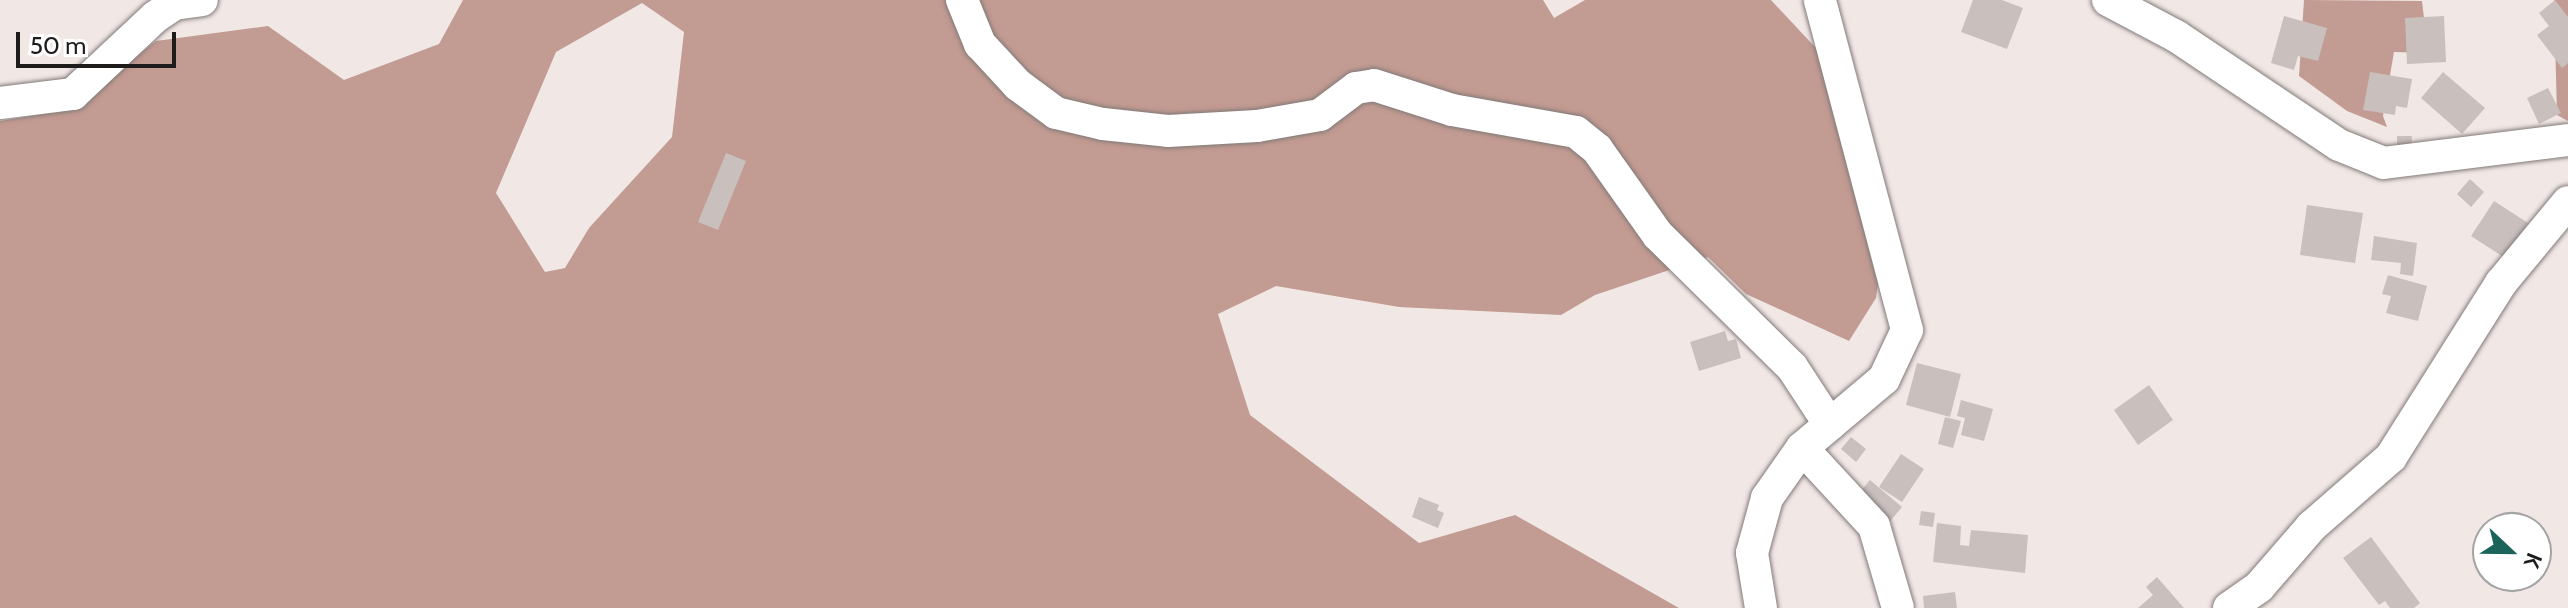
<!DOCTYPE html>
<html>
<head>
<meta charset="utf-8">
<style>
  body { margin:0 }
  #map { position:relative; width:2568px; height:608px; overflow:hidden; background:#f1e8e6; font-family:Cabin,sans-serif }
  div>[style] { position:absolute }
  .forest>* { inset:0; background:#c29b92 }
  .building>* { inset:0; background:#c9c0be }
  .roads { filter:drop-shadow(0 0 2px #827a78) drop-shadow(0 0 2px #827a78) }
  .minor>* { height:32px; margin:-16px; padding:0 16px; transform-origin:16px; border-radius:16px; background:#fff }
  span { translate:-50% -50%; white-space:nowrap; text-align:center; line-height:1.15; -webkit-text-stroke:8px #fff; paint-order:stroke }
  .north { position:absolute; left:2472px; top:512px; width:80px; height:80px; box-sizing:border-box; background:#fff; border:2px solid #a5a4a4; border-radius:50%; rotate:112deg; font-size:22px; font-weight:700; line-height:32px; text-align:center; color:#1e1b1b }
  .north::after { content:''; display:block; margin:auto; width:28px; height:36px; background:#1a645b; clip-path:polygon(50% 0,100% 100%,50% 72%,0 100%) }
  .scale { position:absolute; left:16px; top:32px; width:160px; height:36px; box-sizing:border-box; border:4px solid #1e1b1b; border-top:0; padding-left:10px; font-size:24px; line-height:28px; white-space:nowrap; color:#1e1b1b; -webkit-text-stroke:6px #fff; paint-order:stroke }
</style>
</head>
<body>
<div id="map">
  <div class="forest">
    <i style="clip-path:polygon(evenodd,463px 0,1543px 0,1554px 18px,1585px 0,1771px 0,1828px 61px,1881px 262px,1876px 298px,1849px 341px,1746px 294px,1708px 257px,1595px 295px,1561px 315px,1399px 307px,1276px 286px,1218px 314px,1250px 415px,1419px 543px,1515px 515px,1679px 608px,0 608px,0 121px,68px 110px,156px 41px,268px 26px,344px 80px,439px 44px,463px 0,642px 3px,684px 32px,672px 137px,589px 228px,565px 268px,545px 272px,496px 193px,556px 52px,642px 3px)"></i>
    <i style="clip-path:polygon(2304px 0,2422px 1px,2428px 53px,2394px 52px,2383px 116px,2387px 127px,2347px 111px,2299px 76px)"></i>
    <i style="clip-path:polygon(2554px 0,2568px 0,2568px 121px,2557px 115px)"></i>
  </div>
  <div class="building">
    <i style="clip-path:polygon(1973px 0,2002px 0,2023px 8px,2007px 49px,1961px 32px)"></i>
    <i style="clip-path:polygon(2555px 0,2568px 17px,2568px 63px,2562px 68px,2537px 35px,2549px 26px,2539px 13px)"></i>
    <i style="clip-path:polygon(2284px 16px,2327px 28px,2318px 61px,2298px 56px,2294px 70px,2271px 63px)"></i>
    <i style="clip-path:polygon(2444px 16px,2446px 62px,2407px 64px,2405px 18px)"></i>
    <i style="clip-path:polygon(2370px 72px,2412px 79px,2407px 108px,2396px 106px,2395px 115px,2363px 110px)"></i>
    <i style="clip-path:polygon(2443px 72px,2485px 108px,2462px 134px,2421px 98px)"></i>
    <i style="clip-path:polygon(2548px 88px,2561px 113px,2539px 124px,2527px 98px)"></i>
    <i style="clip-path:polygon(2397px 136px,2412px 136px,2411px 153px,2397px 153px)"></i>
    <i style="clip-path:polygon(726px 153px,746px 161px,718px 230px,698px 222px)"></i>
    <i style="clip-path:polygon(2470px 179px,2484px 192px,2471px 207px,2457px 194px)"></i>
    <i style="clip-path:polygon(2494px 201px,2528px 223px,2505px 258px,2471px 236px)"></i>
    <i style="clip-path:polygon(2307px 205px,2363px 213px,2355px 263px,2300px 255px)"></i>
    <i style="clip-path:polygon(2374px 236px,2417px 243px,2413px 276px,2400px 274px,2401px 263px,2371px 260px)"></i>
    <i style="clip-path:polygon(2388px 275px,2427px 286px,2418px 321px,2386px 313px,2391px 296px,2382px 294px)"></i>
    <i style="clip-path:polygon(1725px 331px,1728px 341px,1736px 339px,1741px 358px,1699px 371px,1690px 342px)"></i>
    <i style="clip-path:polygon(1917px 363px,1961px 374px,1950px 417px,1906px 405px)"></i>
    <i style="clip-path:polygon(2149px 385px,2173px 420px,2138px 445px,2114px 410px)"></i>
    <i style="clip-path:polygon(1961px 400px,1993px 409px,1984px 441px,1961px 435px,1965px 418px,1957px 416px)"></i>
    <i style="clip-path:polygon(1945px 417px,1961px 421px,1953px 448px,1938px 444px)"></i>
    <i style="clip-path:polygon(1851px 437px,1866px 449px,1856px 462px,1841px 449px)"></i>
    <i style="clip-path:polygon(1901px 454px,1924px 469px,1902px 502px,1879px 487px)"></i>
    <i style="clip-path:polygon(1870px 480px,1902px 507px,1886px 526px,1854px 499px)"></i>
    <i style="clip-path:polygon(1419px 497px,1439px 505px,1437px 510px,1444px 513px,1438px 528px,1412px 517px)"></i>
    <i style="clip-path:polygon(1921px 511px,1935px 513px,1933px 527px,1919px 525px)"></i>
    <i style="clip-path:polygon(1937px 523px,1961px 526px,1960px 545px,1969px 546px,1971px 530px,2028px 535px,2025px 573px,1933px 562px)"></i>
    <i style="clip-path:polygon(2371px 537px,2420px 603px,2414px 608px,2390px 608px,2385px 601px,2379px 605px,2343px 558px)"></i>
    <i style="clip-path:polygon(2157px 577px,2184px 608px,2138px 608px,2153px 595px,2146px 587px)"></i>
    <i style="clip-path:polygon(1955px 592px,1957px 608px,1924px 608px,1923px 596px)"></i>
  </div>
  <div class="roads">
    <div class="minor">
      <i style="left:962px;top:0;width:48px;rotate:67.8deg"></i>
      <i style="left:980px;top:44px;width:56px;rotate:47.2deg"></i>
      <i style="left:1018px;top:85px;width:47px;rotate:36.4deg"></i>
      <i style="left:1056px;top:113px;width:48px;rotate:13.2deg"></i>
      <i style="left:1103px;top:124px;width:65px;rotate:6.1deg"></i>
      <i style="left:1168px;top:131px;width:89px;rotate:-3.2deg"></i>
      <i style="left:1257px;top:126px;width:64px;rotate:-9.9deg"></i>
      <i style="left:1320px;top:115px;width:45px;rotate:-36.9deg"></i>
      <i style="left:1356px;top:88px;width:18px;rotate:-9deg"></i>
      <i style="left:1374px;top:85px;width:82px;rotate:17.8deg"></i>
      <i style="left:1452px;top:110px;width:126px;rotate:10.1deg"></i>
      <i style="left:1576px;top:132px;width:27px;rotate:39deg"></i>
      <i style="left:1597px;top:149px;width:105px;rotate:54.7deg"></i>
      <i style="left:1658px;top:235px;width:188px;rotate:44.6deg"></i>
      <i style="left:1792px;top:367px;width:69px;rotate:56.8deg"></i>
      <i style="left:2108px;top:0;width:77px;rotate:27.9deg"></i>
      <i style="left:2176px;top:36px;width:196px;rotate:33.8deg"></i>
      <i style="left:2339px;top:145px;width:48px;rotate:21.8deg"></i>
      <i style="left:2384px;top:163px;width:185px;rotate:-7.1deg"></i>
      <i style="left:0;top:103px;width:74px;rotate:-7deg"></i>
      <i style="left:73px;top:94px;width:112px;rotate:-43.2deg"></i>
      <i style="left:155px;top:17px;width:23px;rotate:-34deg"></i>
      <i style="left:174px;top:4px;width:28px;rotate:-8deg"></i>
      <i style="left:1802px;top:448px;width:106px;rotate:47.3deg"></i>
      <i style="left:1874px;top:526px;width:85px;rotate:73.7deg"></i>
      <i style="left:1761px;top:608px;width:56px;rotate:-99.3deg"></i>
      <i style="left:1752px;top:553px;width:57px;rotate:-74.7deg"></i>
      <i style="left:1767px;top:498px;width:61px;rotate:-55deg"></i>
      <i style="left:1802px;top:448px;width:107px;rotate:-40.1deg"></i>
      <i style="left:1884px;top:379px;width:54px;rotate:-64.9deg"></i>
      <i style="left:1907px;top:330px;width:341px;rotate:-104.8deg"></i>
      <i style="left:2229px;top:608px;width:37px;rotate:-35deg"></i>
      <i style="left:2259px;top:587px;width:81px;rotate:-49deg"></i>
      <i style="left:2312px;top:526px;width:105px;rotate:-41.1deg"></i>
      <i style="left:2391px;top:457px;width:206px;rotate:-57.7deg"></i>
      <i style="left:2501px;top:283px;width:105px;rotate:-50.4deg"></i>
    </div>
  </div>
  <div class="north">K</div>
  <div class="scale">50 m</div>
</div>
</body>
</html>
